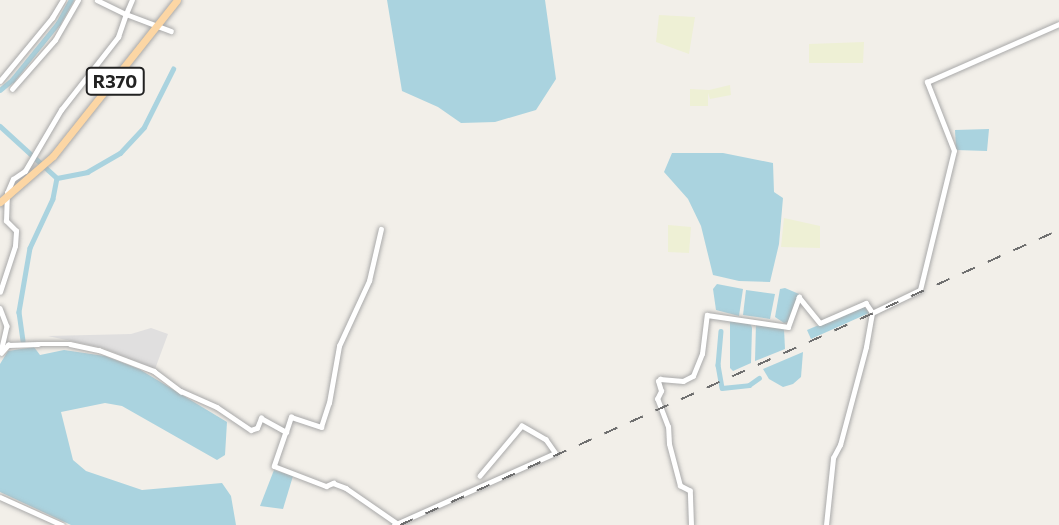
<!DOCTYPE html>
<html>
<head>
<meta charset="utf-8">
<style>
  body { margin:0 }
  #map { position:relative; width:1059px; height:525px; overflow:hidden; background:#f2efe9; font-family:Commissioner,sans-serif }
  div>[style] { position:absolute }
  .residential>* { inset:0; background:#e0dfdf }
  .farmland>* { inset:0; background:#eef0d5 }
  .water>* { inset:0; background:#aad3df }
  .canal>* { height:4.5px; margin:-2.25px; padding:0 2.25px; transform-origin:2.25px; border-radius:2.25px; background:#aad3df }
  .roads { filter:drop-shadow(0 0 2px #a9a9a9) drop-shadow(0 0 2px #a9a9a9) }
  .minor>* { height:4.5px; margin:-2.25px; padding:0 2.25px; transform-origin:2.25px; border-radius:2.25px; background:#fff }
  .primary>* { height:7px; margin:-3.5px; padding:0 3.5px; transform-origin:3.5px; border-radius:3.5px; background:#fcd6a4 }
  .rail>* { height:2px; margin-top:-1px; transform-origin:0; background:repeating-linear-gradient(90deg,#707070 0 14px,transparent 0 28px) }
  span { translate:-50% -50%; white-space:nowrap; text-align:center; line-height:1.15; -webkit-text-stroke:5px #fff; paint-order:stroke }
  .shield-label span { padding:2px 5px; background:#fff; border:2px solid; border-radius:5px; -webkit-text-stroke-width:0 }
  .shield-label { font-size:18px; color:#222; font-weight:700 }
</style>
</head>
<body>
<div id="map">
  <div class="residential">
    <i style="clip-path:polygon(151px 328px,168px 334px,155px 369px,103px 348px,48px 336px,131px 334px)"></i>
  </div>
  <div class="farmland">
    <i style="clip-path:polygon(659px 15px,695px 17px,689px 54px,656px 42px)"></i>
    <i style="clip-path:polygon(864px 42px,863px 63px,809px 63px,809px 44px)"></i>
    <i style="clip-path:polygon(730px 85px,731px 95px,710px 99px,708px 93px,708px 106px,690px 106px,690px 89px,709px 90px)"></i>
    <i style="clip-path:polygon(784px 218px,820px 226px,820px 248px,781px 247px)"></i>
    <i style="clip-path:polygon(668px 225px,691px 227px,689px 253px,668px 252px)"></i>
  </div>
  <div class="water">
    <i style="clip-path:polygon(387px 0,545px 0,556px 79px,536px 110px,495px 122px,461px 123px,438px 107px,402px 91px)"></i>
    <i style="clip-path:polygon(989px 129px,987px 151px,956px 150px,955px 130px)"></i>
    <i style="clip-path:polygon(672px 153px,723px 153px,773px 163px,774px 192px,783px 198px,779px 244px,770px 282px,739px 281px,713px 275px,701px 226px,688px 199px,664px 172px)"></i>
    <i style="clip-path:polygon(717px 284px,743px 289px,739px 316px,716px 310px,713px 289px)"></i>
    <i style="clip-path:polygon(785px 288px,799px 294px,788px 322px,784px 323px,775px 317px,780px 289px)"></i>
    <i style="clip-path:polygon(746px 290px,775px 294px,770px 319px,743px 315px)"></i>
    <i style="clip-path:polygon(864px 306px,869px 313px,811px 339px,807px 330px)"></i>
    <i style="clip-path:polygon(730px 321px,750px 322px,752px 328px,751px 363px,733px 371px,730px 368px)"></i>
    <i style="clip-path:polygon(756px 323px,784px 329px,785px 349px,755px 361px)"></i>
    <i style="clip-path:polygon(34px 347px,40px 355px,64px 350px,105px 356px,139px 369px,227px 422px,225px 455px,217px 460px,122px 406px,105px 403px,61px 412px,73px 460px,86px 471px,142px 490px,222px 483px,231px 496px,236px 525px,71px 525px,0 492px,0 364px,8px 351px)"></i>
    <i style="clip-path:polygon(803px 352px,801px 377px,793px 384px,783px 387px,769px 379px,763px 369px)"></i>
    <i style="clip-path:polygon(274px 470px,293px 476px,283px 509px,260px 506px)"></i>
  </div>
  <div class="canal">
    <i style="left:0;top:90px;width:16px;rotate:-40deg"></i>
    <i style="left:12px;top:80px;width:73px;rotate:-51.1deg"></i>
    <i style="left:58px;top:23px;width:26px;rotate:-61deg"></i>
    <i style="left:0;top:126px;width:77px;rotate:42.4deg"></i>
    <i style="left:57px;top:178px;width:21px;rotate:101deg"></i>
    <i style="left:53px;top:199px;width:54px;rotate:115.1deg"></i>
    <i style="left:30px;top:248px;width:65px;rotate:99.8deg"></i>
    <i style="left:19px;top:312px;width:29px;rotate:82deg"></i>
    <i style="left:57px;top:178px;width:31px;rotate:-11deg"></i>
    <i style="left:87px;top:172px;width:38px;rotate:-30deg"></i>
    <i style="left:120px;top:153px;width:35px;rotate:-47deg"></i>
    <i style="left:144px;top:127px;width:65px;rotate:-63.4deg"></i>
    <i style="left:721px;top:331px;width:34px;rotate:95deg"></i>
    <i style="left:718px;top:365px;width:23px;rotate:80deg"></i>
    <i style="left:722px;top:388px;width:27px;rotate:-6deg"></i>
    <i style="left:749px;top:385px;width:12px;rotate:-35deg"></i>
  </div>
  <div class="roads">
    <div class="minor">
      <i style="left:97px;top:0;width:32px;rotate:26deg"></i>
      <i style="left:126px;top:14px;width:15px;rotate:-67deg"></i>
      <i style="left:0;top:81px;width:82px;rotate:-50.5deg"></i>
      <i style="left:52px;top:18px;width:21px;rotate:-59deg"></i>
      <i style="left:12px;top:89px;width:65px;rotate:-48.7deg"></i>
      <i style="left:55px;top:40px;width:46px;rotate:-60.1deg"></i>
      <i style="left:0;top:292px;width:48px;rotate:-71.9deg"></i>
      <i style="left:15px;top:246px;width:15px;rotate:-86deg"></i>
      <i style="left:16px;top:231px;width:14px;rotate:-135deg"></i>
      <i style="left:6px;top:221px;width:28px;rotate:-88deg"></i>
      <i style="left:7px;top:193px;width:15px;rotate:-67deg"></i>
      <i style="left:13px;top:179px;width:14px;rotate:-34deg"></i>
      <i style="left:25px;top:171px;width:71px;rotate:-59.5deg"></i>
      <i style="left:61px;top:110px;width:93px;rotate:-52deg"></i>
      <i style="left:118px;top:37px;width:24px;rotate:-71deg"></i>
      <i style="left:126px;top:14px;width:48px;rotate:20.7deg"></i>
      <i style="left:0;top:308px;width:19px;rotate:69deg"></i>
      <i style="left:7px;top:326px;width:26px;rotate:103deg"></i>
      <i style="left:1px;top:353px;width:11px;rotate:-49deg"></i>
      <i style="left:8px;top:345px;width:30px;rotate:-2deg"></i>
      <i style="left:38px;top:344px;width:32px"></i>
      <i style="left:70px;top:344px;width:30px;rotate:12deg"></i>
      <i style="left:99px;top:350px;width:59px;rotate:20.9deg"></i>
      <i style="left:154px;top:371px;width:34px;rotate:37deg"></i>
      <i style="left:181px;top:391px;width:39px;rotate:24deg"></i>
      <i style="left:217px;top:407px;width:41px;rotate:34.1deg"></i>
      <i style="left:251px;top:430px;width:6px;rotate:-18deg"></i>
      <i style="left:257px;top:428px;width:11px;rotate:-68deg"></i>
      <i style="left:261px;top:418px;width:29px;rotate:29deg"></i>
      <i style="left:286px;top:432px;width:16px;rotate:-72deg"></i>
      <i style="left:291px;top:417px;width:32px;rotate:18deg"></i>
      <i style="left:321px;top:427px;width:25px;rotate:-72deg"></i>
      <i style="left:329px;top:403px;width:58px;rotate:-80deg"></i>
      <i style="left:339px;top:346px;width:72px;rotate:-65.2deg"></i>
      <i style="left:369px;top:281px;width:53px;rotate:-77deg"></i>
      <i style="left:286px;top:432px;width:36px;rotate:109deg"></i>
      <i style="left:274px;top:466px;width:56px;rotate:21deg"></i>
      <i style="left:326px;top:486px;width:8px;rotate:-23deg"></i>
      <i style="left:333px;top:483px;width:14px;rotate:21deg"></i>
      <i style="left:346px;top:488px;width:63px;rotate:34.7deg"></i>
      <i style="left:0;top:497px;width:68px;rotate:24.3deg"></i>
      <i style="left:394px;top:525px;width:176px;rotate:-24.1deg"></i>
      <i style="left:555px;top:453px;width:16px;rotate:-125deg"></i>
      <i style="left:546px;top:440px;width:28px;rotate:-150deg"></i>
      <i style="left:522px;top:426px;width:65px;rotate:130deg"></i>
      <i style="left:691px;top:525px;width:34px;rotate:-92deg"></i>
      <i style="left:690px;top:491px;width:11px;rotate:-153deg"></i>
      <i style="left:680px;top:486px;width:43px;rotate:-104.7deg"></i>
      <i style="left:669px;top:444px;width:17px;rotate:-93deg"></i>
      <i style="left:668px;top:427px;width:30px;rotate:-111deg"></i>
      <i style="left:657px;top:399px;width:9px;rotate:-63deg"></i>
      <i style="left:661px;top:391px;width:10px;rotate:-107deg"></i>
      <i style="left:658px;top:381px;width:3px;rotate:-45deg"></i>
      <i style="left:660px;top:379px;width:23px;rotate:5deg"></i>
      <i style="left:683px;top:381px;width:11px;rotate:-27deg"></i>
      <i style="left:693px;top:376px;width:24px;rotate:-68deg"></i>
      <i style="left:702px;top:354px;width:39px;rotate:-83deg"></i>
      <i style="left:707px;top:315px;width:82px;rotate:8.4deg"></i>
      <i style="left:788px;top:327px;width:32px;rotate:-70deg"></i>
      <i style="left:799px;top:297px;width:33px;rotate:51deg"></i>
      <i style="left:820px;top:323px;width:50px;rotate:-23.5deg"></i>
      <i style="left:866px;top:303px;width:11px;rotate:56deg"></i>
      <i style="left:826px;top:525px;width:67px;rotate:-84deg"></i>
      <i style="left:833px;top:458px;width:15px;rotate:-62deg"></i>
      <i style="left:840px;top:445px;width:101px;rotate:-75.1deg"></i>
      <i style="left:866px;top:347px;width:35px;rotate:-80deg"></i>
      <i style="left:872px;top:313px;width:53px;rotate:-25.6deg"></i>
      <i style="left:920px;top:290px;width:143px;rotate:-76.3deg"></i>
      <i style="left:954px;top:151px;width:74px;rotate:-111.4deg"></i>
      <i style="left:927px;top:82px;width:144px;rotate:-23.7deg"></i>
    </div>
    <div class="primary">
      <i style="left:0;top:202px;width:70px;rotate:-41deg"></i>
      <i style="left:53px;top:156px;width:199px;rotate:-51.5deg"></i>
    </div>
  </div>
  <div class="rail">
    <i style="left:400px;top:525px;width:722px;rotate:-24.12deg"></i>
  </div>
  <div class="shield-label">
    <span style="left:115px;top:81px">R370</span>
  </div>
</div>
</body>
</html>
